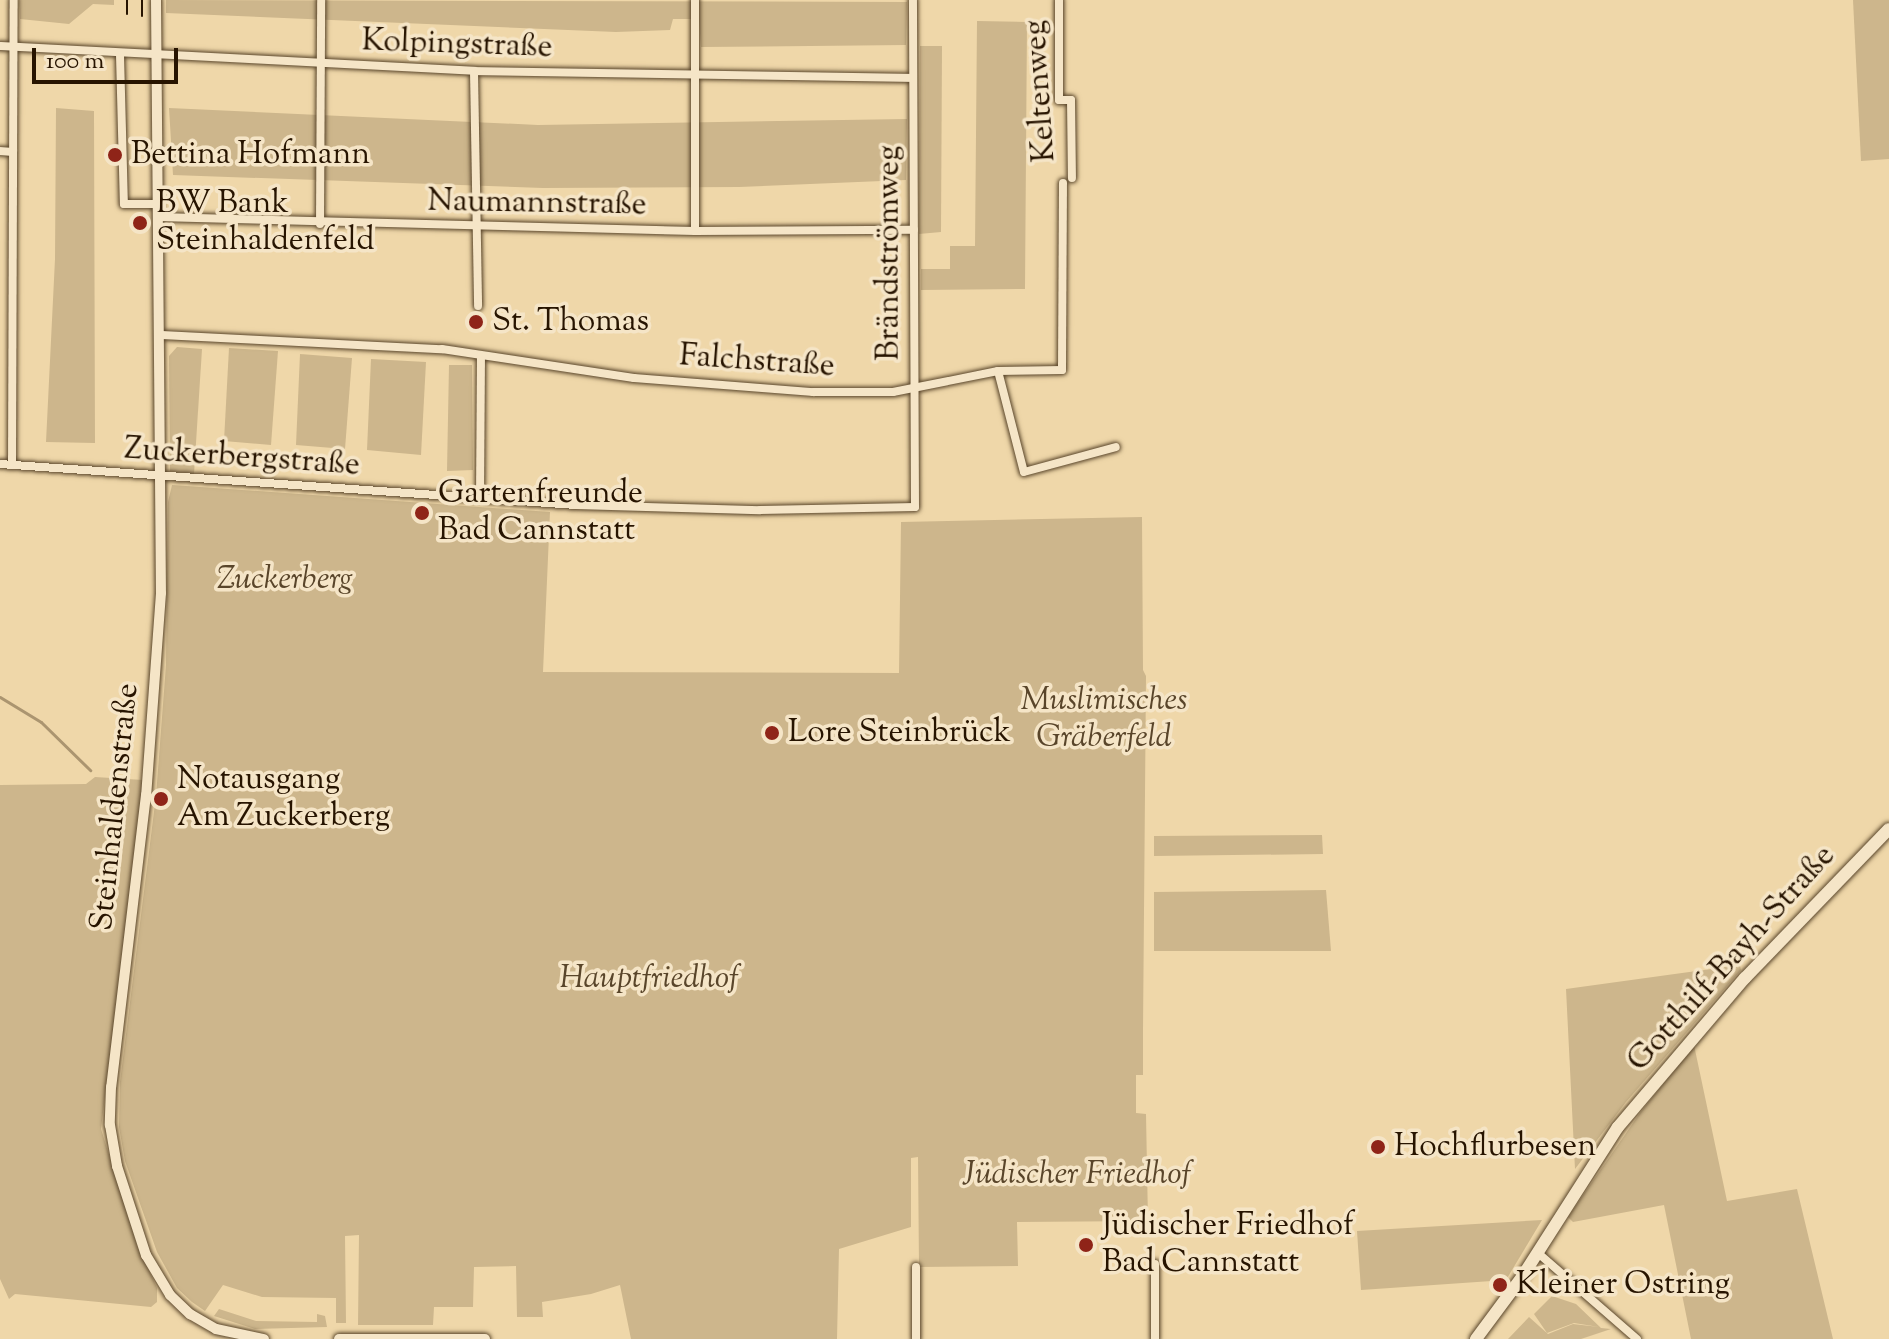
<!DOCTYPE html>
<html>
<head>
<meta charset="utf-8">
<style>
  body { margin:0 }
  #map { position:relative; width:1889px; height:1339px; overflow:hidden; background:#efd7a9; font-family:"Sorts Mill Goudy",serif }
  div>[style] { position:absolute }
  .green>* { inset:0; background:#cdb68c }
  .stream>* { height:3px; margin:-1.5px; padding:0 1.5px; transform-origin:1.5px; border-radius:1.5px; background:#ab9570 }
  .roads { filter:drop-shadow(0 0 2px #59452a) drop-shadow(0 0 2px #59452a) }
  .minor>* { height:8px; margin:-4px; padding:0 4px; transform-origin:4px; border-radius:4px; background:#f5e5c7 }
  .tertiary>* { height:10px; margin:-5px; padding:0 5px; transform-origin:5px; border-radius:5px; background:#f5e5c7 }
  .secondary>* { height:12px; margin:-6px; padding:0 6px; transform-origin:6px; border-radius:6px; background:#f5e5c7 }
  .tram>* { height:2px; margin:-1px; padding:0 1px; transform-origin:1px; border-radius:1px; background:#271400 }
  .dots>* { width:22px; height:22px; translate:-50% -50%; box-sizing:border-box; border:4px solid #f5e5c7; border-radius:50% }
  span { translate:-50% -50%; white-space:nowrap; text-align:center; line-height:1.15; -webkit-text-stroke:7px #f5e5c7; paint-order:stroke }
  .street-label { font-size:32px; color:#271400 }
  .poi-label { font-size:32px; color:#271400 }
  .left { translate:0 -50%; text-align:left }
  .park-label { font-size:32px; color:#59452a; font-style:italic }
  .scale { position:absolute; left:32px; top:48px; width:146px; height:36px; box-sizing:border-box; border:4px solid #271400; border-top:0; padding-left:10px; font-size:24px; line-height:28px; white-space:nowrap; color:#271400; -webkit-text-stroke:6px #f5e5c7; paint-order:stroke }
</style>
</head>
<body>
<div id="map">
  <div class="green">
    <i style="clip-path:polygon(19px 0,114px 0,114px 5px,93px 4px,69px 24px,20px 19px)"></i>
    <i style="clip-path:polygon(166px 0,907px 2px,906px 45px,701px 47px,699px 19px,673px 19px,670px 30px,616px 32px,166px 13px)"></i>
    <i style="clip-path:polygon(1853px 0,1889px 0,1889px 159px,1861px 161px)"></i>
    <i style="clip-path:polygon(977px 21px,1027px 22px,1025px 289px,921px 290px,921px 269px,950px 269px,950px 246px,975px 246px)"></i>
    <i style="clip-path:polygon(920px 46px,942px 46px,941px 232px,919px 234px)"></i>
    <i style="clip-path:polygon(56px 108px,94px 111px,95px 443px,46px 442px,55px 259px)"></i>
    <i style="clip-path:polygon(169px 108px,538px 125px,907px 119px,906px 180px,739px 187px,543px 188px,173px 175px)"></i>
    <i style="clip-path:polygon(177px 347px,202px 349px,194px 474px,170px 471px,169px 356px)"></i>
    <i style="clip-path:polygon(229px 348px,278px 351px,271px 445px,224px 441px)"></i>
    <i style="clip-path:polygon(300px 354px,352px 358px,345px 449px,296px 445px)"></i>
    <i style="clip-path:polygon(371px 359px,426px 362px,421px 455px,367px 450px)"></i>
    <i style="clip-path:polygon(449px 365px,472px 365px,473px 470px,447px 471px)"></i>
    <i style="clip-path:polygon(172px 485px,550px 512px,543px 672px,899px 673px,901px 522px,1142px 517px,1143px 670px,1146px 676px,1143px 1031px,1143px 1075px,1136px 1075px,1136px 1113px,1146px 1114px,1148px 1221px,1017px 1222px,1018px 1266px,919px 1267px,918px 1157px,911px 1158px,911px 1227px,839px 1249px,837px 1339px,631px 1339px,620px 1285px,591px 1294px,542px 1302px,543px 1317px,517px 1317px,516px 1266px,474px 1267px,473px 1307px,434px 1307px,433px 1325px,358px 1325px,359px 1235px,345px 1236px,346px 1323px,336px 1323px,336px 1298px,262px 1297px,223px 1285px,205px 1311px,192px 1302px,177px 1288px,157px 1252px,125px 1161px,119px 1127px,120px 1082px,156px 796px,166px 665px,168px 502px)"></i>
    <i style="clip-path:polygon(95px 777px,143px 780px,101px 1129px,137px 1245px,157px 1288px,157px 1302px,151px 1307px,15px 1294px,9px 1299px,0 1279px,0 785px,86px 784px)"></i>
    <i style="clip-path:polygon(1322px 835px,1323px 854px,1154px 856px,1154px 836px)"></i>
    <i style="clip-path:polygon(1326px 890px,1331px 951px,1154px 951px,1154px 892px)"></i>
    <i style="clip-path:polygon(1740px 965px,1741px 970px,1626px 1102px,1575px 1169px,1566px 989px)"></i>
    <i style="clip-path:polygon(1694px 1045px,1727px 1201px,1797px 1189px,1833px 1339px,1691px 1339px,1664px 1205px,1573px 1222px,1568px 1217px,1640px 1113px)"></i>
    <i style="clip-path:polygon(1542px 1220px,1506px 1280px,1361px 1290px,1357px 1231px)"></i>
    <i style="clip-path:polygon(1552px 1296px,1576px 1304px,1601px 1328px,1611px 1329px,1581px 1339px,1508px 1339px,1529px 1317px,1548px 1334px,1573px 1324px,1599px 1327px,1574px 1323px,1547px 1333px,1534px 1314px)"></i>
    <i style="clip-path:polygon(219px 1309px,256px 1321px,317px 1322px,317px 1314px,325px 1316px,327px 1327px,255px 1329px,214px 1316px)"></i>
  </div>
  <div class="stream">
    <i style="left:0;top:697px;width:48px;rotate:31.4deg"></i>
    <i style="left:41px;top:722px;width:69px;rotate:44.4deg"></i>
  </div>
  <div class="roads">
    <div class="minor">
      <i style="left:695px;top:0;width:231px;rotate:90deg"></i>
      <i style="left:1059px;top:0;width:100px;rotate:90deg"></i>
      <i style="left:1059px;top:100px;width:12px"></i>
      <i style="left:1071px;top:100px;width:78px;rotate:89.3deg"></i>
      <i style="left:0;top:46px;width:475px;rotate:3deg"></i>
      <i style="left:474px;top:71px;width:439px;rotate:0.9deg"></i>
      <i style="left:120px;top:55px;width:149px;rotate:88.5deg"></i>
      <i style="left:124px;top:204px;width:34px"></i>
      <i style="left:474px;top:71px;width:235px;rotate:89deg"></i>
      <i style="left:0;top:151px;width:13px;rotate:4deg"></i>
      <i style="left:158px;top:217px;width:537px;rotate:1.49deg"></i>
      <i style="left:695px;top:231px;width:219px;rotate:-0.3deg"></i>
      <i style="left:320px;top:224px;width:224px;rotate:-89.7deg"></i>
      <i style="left:161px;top:335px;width:281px;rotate:2.9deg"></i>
      <i style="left:442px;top:349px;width:194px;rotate:8.6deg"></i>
      <i style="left:634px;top:378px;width:180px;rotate:4.5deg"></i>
      <i style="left:813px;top:392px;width:80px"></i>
      <i style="left:893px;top:392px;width:107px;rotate:-11.3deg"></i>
      <i style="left:998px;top:371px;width:64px;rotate:-0.9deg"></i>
      <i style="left:1062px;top:370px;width:187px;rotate:-89.7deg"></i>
      <i style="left:998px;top:371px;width:104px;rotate:75.6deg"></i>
      <i style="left:1024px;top:472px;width:95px;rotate:-15.2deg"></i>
      <i style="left:0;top:464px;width:577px;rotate:4.07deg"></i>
      <i style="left:576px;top:505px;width:184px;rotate:1.6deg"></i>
      <i style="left:760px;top:510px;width:155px;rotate:-1.1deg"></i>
      <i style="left:915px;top:507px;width:507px;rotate:-90.23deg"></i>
      <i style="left:12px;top:465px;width:465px;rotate:-89.8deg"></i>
      <i style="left:480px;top:498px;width:142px;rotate:-89.6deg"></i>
      <i style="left:1538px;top:1253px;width:131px;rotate:41deg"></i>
      <i style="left:916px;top:1267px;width:72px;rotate:90deg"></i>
      <i style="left:1155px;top:1339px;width:75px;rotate:-90deg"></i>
    </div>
    <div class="tertiary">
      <i style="left:156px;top:0;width:593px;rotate:89.52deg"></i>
      <i style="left:161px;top:593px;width:203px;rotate:94.2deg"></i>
      <i style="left:146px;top:795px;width:294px;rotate:96.8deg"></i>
      <i style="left:111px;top:1087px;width:38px;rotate:92deg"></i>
      <i style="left:110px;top:1125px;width:42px;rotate:80.3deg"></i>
      <i style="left:117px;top:1166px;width:94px;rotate:72deg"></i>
      <i style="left:146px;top:1255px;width:47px;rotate:59deg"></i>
      <i style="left:170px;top:1295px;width:28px;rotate:44deg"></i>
      <i style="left:190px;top:1314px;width:30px;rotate:30deg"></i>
      <i style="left:216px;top:1329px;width:49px;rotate:11.8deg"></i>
      <i style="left:339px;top:1339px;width:146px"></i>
    </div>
    <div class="secondary">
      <i style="left:1476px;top:1339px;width:77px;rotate:-53.4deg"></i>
      <i style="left:1522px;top:1277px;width:178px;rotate:-57.4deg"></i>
      <i style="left:1618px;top:1127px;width:196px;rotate:-49.6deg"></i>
      <i style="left:1745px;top:978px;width:207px;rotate:-46deg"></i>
    </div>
  </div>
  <div class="tram">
    <i style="left:127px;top:14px;width:14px;rotate:-90deg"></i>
    <i style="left:142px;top:16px;width:16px;rotate:-90deg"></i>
  </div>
  <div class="dots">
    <i style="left:115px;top:155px;background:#8f2418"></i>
    <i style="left:140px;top:223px;background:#8f2418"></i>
    <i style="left:476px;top:322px;background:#8f2418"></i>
    <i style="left:422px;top:513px;background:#8f2418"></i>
    <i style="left:772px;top:733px;background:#8f2418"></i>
    <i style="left:161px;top:799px;background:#8f2418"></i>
    <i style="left:1378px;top:1147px;background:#8f2418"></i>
    <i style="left:1086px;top:1245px;background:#8f2418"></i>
    <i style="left:1500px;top:1285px;background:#8f2418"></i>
  </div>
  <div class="street-label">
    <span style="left:457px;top:45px;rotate:2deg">Kolpingstraße</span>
    <span style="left:1041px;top:91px;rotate:-94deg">Keltenweg</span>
    <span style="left:537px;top:204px;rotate:1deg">Naumannstraße</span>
    <span style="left:890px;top:253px;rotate:-90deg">Brändströmweg</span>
    <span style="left:757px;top:362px;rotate:4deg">Falchstraße</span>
    <span style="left:242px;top:458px;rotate:4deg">Zuckerbergstraße</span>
    <span style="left:116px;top:807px;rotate:-84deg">Steinhaldenstraße</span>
    <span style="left:1732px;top:959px;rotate:-48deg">Gotthilf-Bayh-Straße</span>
  </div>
  <div class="poi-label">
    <span class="left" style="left:131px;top:155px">Bettina Hofmann</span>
    <span class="left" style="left:156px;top:223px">BW Bank<br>Steinhaldenfeld</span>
    <span class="left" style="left:492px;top:322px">St. Thomas</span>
    <span class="left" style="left:438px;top:513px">Gartenfreunde<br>Bad Cannstatt</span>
    <span class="left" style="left:788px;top:733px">Lore Steinbrück</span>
    <span class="left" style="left:177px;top:799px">Notausgang<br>Am Zuckerberg</span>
    <span class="left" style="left:1394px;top:1147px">Hochflurbesen</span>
    <span class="left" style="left:1102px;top:1245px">Jüdischer Friedhof<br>Bad Cannstatt</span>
    <span class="left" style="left:1516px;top:1285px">Kleiner Ostring</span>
  </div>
  <div class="park-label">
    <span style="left:285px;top:580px">Zuckerberg</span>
    <span style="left:1104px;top:720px">Muslimisches<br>Gräberfeld</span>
    <span style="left:649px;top:979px">Hauptfriedhof</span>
    <span style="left:1077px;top:1175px">Jüdischer Friedhof</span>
  </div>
  <div class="scale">100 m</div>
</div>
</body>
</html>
